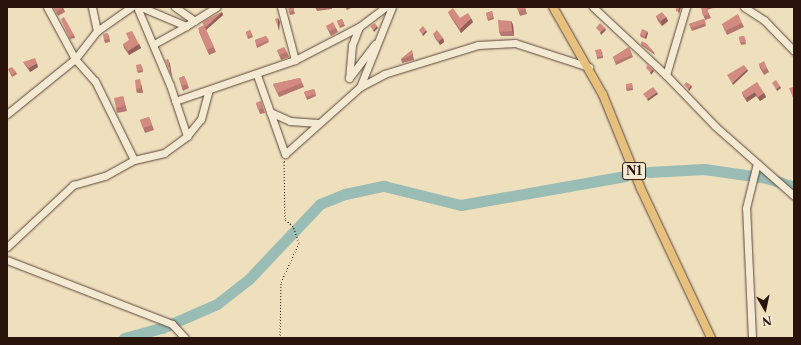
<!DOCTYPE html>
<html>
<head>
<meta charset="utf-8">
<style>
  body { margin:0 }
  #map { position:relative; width:801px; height:345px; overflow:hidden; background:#eedfbd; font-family:"Libre Caslon Text",serif }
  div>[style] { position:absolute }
  .river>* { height:11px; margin:-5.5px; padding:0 5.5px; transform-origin:5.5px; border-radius:5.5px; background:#99bcb5 }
  .path>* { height:1px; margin-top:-0.5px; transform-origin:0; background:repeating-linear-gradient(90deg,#29130b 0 1px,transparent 0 3px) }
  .roads { filter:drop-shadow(0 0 1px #5a4638) drop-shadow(0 0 1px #5a4638) }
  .minor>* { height:7px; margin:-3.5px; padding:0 3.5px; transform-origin:3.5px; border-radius:3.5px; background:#f4ead4 }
  .major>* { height:8px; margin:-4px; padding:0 4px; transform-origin:4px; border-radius:4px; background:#e7c07e }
  .wall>* { inset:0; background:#b5776f }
  .shaded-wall>* { inset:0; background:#93615a }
  .building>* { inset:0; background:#d28a81 }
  span { translate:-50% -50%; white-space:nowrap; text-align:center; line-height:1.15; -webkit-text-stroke:3px #f4ead4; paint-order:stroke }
  .shield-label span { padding:1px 3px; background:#f4ead4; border:1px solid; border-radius:3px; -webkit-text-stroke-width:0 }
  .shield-label { font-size:12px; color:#29130b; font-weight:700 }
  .frame { position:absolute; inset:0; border:8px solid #29130b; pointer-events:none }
  .north { position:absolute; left:745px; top:289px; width:40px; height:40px; -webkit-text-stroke:3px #f4ead4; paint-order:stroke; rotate:171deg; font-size:11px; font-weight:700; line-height:16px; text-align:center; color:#29130b }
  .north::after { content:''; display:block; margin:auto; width:14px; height:18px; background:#29130b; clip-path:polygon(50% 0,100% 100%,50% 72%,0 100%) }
</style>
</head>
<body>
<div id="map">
  <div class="river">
    <i style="left:649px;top:172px;width:55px;rotate:-3.1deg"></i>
    <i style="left:704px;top:169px;width:64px;rotate:8.1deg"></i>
    <i style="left:767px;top:178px;width:28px;rotate:18deg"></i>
    <i style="left:124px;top:338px;width:39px;rotate:-15deg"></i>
    <i style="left:162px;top:328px;width:60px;rotate:-23.6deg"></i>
    <i style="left:217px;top:304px;width:39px;rotate:-38deg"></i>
    <i style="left:248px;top:280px;width:105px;rotate:-46.5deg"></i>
    <i style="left:320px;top:204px;width:27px;rotate:-22deg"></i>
    <i style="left:345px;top:194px;width:40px;rotate:-12deg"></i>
    <i style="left:384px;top:186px;width:79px;rotate:13.9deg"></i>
    <i style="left:461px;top:205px;width:167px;rotate:-10deg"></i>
  </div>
  <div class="path">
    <i style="left:280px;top:338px;width:56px;rotate:-89deg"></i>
    <i style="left:281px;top:282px;width:43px;rotate:-65.2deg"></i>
    <i style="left:299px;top:243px;width:18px;rotate:-109deg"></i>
    <i style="left:293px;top:226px;width:11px;rotate:-139deg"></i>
    <i style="left:285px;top:219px;width:59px;rotate:-91deg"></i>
  </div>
  <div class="roads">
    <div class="minor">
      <i style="left:47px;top:7px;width:59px;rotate:61.7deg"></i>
      <i style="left:75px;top:59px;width:30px;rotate:48deg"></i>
      <i style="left:95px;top:81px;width:88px;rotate:63.7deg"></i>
      <i style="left:134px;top:160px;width:31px;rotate:-13deg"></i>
      <i style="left:164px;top:153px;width:29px;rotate:-36deg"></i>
      <i style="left:187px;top:136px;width:22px;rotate:-51deg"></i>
      <i style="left:201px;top:119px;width:30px;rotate:-75deg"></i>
      <i style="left:137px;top:7px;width:85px;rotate:67.1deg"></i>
      <i style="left:170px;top:85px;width:54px;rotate:71.6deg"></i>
      <i style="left:141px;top:7px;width:49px;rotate:22.9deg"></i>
      <i style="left:186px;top:26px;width:36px;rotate:-32deg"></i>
      <i style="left:175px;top:7px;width:24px;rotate:35deg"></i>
      <i style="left:281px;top:7px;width:55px;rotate:75.2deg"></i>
      <i style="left:593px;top:7px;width:100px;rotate:43deg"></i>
      <i style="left:666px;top:75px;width:71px;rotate:46.1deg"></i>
      <i style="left:715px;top:126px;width:106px;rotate:41.5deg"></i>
      <i style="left:744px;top:7px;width:24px;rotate:33deg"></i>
      <i style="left:764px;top:20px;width:43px;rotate:45.9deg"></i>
      <i style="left:359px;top:27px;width:19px;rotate:111deg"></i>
      <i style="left:352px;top:45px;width:33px;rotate:95deg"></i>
      <i style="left:349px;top:78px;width:43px;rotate:-52.6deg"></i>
      <i style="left:97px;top:31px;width:42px;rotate:-35.2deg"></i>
      <i style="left:154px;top:44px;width:37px;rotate:-29deg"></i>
      <i style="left:257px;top:75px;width:84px;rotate:70.5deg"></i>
      <i style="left:666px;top:75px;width:71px;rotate:-73.6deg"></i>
      <i style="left:360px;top:87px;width:27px;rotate:-28deg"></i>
      <i style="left:384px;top:74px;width:98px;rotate:-17.1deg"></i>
      <i style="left:478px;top:45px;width:37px;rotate:-3deg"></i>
      <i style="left:515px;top:43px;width:78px;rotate:18deg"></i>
      <i style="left:175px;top:101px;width:127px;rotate:-18.9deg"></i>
      <i style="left:295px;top:60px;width:72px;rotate:-27.3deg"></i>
      <i style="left:359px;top:27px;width:34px;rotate:-37deg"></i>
      <i style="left:270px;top:112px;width:22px;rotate:24deg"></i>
      <i style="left:290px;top:121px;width:28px;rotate:4deg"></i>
      <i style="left:7px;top:114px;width:87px;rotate:-39deg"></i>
      <i style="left:75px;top:59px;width:36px;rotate:-52deg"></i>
      <i style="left:97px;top:31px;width:25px;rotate:-102deg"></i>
      <i style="left:285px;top:154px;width:101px;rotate:-41.8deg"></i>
      <i style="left:360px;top:87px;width:86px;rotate:-68.2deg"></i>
      <i style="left:7px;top:247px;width:91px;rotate:-43.2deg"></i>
      <i style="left:73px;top:185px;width:33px;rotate:-16deg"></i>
      <i style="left:105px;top:176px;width:33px;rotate:-29deg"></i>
      <i style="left:7px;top:260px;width:177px;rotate:21.2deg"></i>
      <i style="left:172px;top:324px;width:19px;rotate:47deg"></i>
      <i style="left:752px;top:338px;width:130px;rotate:-92.6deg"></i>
      <i style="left:746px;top:208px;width:46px;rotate:-76.3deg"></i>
    </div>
    <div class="major">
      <i style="left:553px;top:7px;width:101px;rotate:60.4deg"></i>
      <i style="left:603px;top:95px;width:101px;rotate:68deg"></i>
      <i style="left:641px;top:189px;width:165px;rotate:64.8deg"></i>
    </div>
  </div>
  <div class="wall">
    <i style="clip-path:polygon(53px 7px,63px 7px,65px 12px,58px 16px)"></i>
    <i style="clip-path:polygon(293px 7px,295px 14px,290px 15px,289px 12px)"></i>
    <i style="clip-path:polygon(315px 7px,332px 7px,332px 9px,317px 11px)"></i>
    <i style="clip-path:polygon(345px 7px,353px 7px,347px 10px)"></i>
    <i style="clip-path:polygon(517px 7px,525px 7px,527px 14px,520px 16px)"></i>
    <i style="clip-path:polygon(701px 7px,713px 7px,713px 8px,707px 10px,711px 18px,705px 20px)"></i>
    <i style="clip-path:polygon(492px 11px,494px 19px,488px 21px,486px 13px)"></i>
    <i style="clip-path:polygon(222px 12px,223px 15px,206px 30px,216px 52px,209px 55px,199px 32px,204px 25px,202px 22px)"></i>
    <i style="clip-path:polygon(448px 12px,460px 18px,473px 22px,461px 33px,450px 16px)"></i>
    <i style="clip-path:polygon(656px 16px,666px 17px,668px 21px,662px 26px,658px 21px)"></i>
    <i style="clip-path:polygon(61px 19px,74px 35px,75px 38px,70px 39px)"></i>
    <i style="clip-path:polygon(342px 19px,345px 26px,340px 28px,337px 21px)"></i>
    <i style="clip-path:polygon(704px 19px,706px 26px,692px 31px,689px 24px)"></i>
    <i style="clip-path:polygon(511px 21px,513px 25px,514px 36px,501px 36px,499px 32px)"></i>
    <i style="clip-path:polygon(742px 23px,744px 27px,727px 35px,722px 24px)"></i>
    <i style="clip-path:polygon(326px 26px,336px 28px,338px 32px,331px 36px)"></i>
    <i style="clip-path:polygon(250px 30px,253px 37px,248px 39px,246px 32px)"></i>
    <i style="clip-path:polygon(648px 33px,646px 39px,641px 37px,640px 35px)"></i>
    <i style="clip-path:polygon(433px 34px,443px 38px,444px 42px,440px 45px,435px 38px)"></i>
    <i style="clip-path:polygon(109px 35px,110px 42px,105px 43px,104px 40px)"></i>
    <i style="clip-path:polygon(266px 36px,269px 42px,257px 48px,255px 40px)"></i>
    <i style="clip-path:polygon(744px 36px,746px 44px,741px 45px,739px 37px)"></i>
    <i style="clip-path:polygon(641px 43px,654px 52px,655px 55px,641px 45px)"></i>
    <i style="clip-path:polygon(123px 44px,139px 44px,141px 48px,129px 55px,124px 48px)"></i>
    <i style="clip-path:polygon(629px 47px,633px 57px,616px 65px,613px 57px)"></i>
    <i style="clip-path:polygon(277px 50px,287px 52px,289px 57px,281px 60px)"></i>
    <i style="clip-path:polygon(412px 50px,414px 60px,402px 63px,401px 59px)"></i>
    <i style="clip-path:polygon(602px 51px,603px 58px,597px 59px,597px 57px)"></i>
    <i style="clip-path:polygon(23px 62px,38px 67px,30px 72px,25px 65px)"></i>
    <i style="clip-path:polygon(759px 64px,767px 68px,769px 72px,764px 75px,760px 68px)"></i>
    <i style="clip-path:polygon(142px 66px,143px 72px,138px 73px,137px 71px)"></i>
    <i style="clip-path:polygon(8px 69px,16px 72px,17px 74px,12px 77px)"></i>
    <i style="clip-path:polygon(184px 76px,189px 88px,183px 91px,179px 78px)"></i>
    <i style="clip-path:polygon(300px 78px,304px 87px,279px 97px,273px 84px)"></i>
    <i style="clip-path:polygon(632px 83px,633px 90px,627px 91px,626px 89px)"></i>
    <i style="clip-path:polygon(141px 84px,143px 93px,137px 93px,136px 89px)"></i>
    <i style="clip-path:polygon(314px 89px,316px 96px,307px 100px,304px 92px)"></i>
    <i style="clip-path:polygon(742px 92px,764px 93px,766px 97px,760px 101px,756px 96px,747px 102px,743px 96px)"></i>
    <i style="clip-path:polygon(123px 96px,127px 111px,117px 113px,116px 108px)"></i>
    <i style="clip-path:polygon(261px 101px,265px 113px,260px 114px,256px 103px)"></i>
    <i style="clip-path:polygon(149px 117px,154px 130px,145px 133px,140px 120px)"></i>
  </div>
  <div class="shaded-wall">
    <i style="clip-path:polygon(679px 7px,681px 7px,679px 14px,678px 11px)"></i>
    <i style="clip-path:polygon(222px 12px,223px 15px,206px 30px,206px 27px)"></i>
    <i style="clip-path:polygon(666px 17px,668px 21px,662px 26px,661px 21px)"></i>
    <i style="clip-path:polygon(278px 18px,280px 22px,279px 31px,278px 27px)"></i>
    <i style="clip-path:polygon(471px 18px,473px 22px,461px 33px,460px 29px)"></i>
    <i style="clip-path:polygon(511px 21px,513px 25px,514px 36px,512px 31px)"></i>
    <i style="clip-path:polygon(377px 26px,378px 28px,374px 32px,373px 30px)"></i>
    <i style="clip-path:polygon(605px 28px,606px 30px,601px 35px,600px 32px)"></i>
    <i style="clip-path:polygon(426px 30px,427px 32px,423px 36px,422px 34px)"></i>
    <i style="clip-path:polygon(647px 31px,648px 33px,646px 39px,645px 37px)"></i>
    <i style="clip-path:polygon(443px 38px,444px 42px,440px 45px,439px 41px)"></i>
    <i style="clip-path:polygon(139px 44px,141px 48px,129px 55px,128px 51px)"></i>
    <i style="clip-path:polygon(168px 59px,170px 64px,172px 77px,170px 72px)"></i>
    <i style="clip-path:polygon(37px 63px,38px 67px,30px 72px,29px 68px)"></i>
    <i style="clip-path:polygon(653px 69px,654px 71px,651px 75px,650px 72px)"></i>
    <i style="clip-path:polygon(747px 69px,748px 71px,733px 85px,732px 83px)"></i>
    <i style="clip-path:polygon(140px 79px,141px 84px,143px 93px,141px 88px)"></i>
    <i style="clip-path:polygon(691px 85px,692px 87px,689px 91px,688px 89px)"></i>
    <i style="clip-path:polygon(780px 86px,781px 88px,777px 91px,776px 89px)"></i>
    <i style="clip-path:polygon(657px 92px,658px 94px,648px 101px,647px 99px)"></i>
    <i style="clip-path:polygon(755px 92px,756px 96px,747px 102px,746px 98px)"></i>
    <i style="clip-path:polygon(764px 93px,766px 97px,760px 101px,758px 97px)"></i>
  </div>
  <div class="building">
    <i style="clip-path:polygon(53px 7px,63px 7px,63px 8px,56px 12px)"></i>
    <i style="clip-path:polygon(288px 7px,293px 7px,294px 11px,289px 12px)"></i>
    <i style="clip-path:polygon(517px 7px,525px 7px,525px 9px,518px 11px)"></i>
    <i style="clip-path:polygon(676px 7px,679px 7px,678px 11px,676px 12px)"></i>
    <i style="clip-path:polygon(701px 7px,706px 7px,709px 14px,703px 16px)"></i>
    <i style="clip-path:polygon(453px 8px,460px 18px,468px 13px,471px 18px,460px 29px,448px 12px)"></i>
    <i style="clip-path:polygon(492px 11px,493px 17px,488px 19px,486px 13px)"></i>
    <i style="clip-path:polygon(222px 12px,206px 27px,202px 22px)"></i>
    <i style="clip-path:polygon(662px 12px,666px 17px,661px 21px,656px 16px)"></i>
    <i style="clip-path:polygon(738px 14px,742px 23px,725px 31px,722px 24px)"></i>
    <i style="clip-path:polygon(64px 17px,74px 35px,69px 37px,61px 19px)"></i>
    <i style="clip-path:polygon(278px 18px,278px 27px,275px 19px)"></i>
    <i style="clip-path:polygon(342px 19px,344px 24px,339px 26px,337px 21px)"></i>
    <i style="clip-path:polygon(704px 19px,706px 23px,691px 28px,689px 24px)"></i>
    <i style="clip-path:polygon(498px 20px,511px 21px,512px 31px,499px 32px)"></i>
    <i style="clip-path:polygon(333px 22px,336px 28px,329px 31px,326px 26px)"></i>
    <i style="clip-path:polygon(375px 23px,377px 26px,373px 30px,370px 26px)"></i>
    <i style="clip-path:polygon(600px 23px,605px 28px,600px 32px,596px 28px)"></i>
    <i style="clip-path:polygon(204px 25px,214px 47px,207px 50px,198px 28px)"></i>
    <i style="clip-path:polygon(423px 26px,426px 30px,422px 34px,419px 30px)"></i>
    <i style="clip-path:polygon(642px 29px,647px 31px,645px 37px,640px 35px)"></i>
    <i style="clip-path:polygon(250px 30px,252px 35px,247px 37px,246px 32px)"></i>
    <i style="clip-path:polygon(437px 30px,443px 38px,439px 41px,433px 34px)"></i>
    <i style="clip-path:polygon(132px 31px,139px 44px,128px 51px,123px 44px,129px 40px,126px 33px)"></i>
    <i style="clip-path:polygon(108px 33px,109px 39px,104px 40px,103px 34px)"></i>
    <i style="clip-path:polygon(266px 36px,269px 40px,257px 45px,255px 40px)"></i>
    <i style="clip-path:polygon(744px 36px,746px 41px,740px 43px,739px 37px)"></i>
    <i style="clip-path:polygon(642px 41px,647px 44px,654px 52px,641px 43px)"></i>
    <i style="clip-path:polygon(284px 47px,287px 52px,279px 55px,277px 50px)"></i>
    <i style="clip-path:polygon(629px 47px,632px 55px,615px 62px,613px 57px)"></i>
    <i style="clip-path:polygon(601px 49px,602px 56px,597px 57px,595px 50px)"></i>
    <i style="clip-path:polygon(412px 50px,412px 55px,401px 59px)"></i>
    <i style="clip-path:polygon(35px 58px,37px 63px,29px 68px,23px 62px)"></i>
    <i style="clip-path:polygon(168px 59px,170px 72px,165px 60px)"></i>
    <i style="clip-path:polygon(764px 61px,767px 68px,763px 71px,759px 64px)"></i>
    <i style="clip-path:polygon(141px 64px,143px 70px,137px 71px,136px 65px)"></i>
    <i style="clip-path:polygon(648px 64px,653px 69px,650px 72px,646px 68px)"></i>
    <i style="clip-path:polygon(744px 65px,747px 69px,732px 83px,727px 75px)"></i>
    <i style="clip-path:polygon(12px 67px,16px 72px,12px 75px,8px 69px)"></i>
    <i style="clip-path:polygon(184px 76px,188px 84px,182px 86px,179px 78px)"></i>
    <i style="clip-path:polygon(300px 78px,302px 83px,277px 93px,273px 84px)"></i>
    <i style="clip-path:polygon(140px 79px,141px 88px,136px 89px,135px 80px)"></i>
    <i style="clip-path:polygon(776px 80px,780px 86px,776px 89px,772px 83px)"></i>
    <i style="clip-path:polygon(686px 82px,691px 85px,688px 89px,684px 85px)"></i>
    <i style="clip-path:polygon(757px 82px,764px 93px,758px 97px,755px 92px,746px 98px,742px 92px)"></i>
    <i style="clip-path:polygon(632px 83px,632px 88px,626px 89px,626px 84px)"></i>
    <i style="clip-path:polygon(653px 87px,657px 92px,647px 99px,643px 94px)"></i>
    <i style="clip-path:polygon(794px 87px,794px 100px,789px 88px)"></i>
    <i style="clip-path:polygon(314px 89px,316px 94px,306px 97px,304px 92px)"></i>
    <i style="clip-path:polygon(123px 96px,125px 106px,116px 108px,114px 98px)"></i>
    <i style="clip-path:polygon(261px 101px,263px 108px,258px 110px,256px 103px)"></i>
    <i style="clip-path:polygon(149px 117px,152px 125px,143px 128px,140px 120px)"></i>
  </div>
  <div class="shield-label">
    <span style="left:634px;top:171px">N1</span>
  </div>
  <div class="frame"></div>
  <div class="north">N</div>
</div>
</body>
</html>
